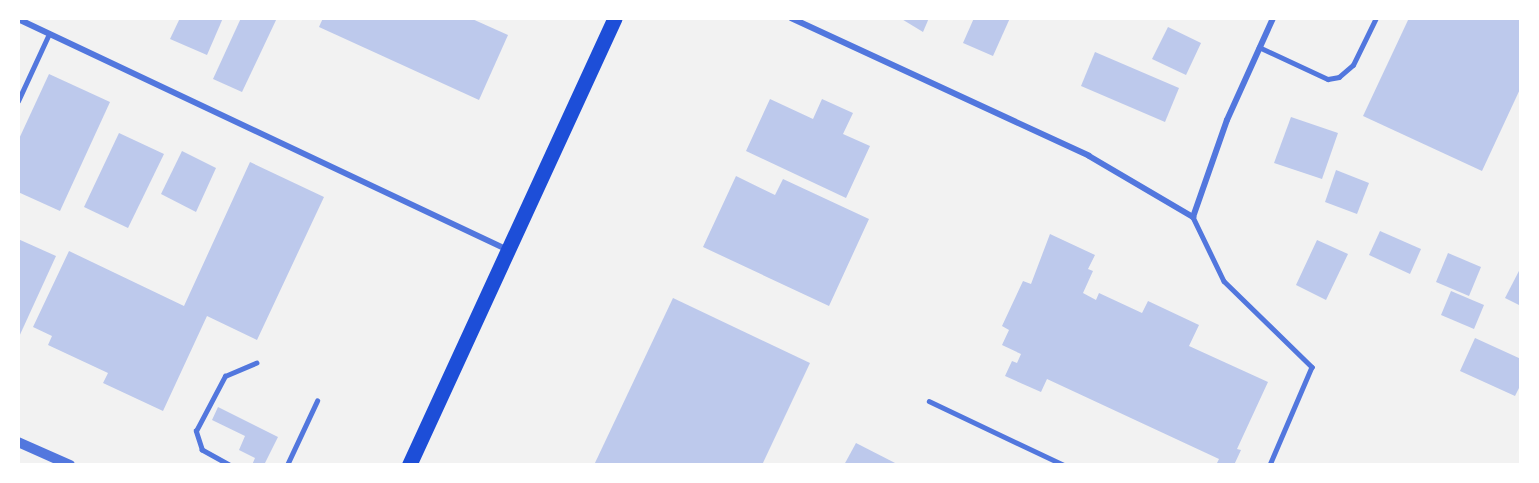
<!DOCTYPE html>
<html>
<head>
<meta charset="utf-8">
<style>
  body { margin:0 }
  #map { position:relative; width:1539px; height:483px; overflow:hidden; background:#f2f2f2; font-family:"Sofia Sans Condensed",sans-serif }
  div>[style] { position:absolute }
  .building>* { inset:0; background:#bdc9ec }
  .service>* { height:4.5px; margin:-2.25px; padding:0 2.25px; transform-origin:2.25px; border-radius:2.25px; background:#5277de }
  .minor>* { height:6px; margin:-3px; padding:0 3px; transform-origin:3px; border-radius:3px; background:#5277de }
  .tertiary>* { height:10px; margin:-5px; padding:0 5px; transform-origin:5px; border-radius:5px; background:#5277de }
  .primary>* { height:15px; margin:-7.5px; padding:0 7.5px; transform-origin:7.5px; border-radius:7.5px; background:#1d4ed8 }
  span { translate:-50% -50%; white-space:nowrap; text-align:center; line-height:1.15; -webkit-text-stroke:4.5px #fff; paint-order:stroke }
  .frame { position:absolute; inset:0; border:20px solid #fff; pointer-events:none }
</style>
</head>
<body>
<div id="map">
  <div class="building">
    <i style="clip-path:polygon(180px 18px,223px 18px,207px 55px,170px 39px)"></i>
    <i style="clip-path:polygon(241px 18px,277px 18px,242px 92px,213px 79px)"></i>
    <i style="clip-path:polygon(323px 18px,470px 18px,508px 35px,479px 100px,319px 27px)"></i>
    <i style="clip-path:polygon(900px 18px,929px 18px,923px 32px)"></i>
    <i style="clip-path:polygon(974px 18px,1010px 18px,993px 56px,963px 43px)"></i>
    <i style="clip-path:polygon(1409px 18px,1521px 18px,1521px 87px,1482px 171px,1363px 116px)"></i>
    <i style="clip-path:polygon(1168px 27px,1201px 43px,1186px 75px,1152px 59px)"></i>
    <i style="clip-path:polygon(1095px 52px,1179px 88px,1165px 122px,1081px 86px)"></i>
    <i style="clip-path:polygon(49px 74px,110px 102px,60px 211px,18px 192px,18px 141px)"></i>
    <i style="clip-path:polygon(770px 99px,813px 119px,822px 99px,853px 113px,843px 134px,870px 146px,846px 198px,746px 151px)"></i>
    <i style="clip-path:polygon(1291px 117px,1338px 133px,1322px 179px,1274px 163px)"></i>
    <i style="clip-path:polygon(119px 133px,164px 154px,128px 228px,84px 207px)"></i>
    <i style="clip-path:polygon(182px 151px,216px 168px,196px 212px,161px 194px)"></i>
    <i style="clip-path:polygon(250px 162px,324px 197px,257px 340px,207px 316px,163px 411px,103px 383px,108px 373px,48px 345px,52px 336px,33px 327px,69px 251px,184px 306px)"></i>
    <i style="clip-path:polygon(1336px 170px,1369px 183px,1357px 214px,1325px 202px)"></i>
    <i style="clip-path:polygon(736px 176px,775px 195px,783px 179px,869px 219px,829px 306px,703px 247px)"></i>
    <i style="clip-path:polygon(1380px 231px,1421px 249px,1410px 274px,1369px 255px)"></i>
    <i style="clip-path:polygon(1050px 234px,1095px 255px,1088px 269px,1093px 271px,1083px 293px,1096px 300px,1099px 293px,1142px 313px,1148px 301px,1199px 325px,1189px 346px,1268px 382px,1237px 449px,1241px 450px,1234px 465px,1221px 465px,1217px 463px,1219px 459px,1047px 379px,1041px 392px,1005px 376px,1012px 361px,1017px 363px,1021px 354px,1002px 345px,1009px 330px,1002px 326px,1023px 281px,1031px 284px)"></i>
    <i style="clip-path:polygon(18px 239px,56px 256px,18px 339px)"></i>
    <i style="clip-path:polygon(1317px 240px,1348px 254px,1326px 300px,1296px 285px)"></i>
    <i style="clip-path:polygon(1448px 253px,1481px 267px,1469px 296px,1436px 282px)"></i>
    <i style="clip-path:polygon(1521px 267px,1521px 306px,1505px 298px)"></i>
    <i style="clip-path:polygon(1451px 291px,1484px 305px,1474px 329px,1441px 315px)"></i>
    <i style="clip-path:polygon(673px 298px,810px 363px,762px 465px,594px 465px)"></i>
    <i style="clip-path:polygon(1475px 338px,1521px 359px,1521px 384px,1515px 396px,1460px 371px)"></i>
    <i style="clip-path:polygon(218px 407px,278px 437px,264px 465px,252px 465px,255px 458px,239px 450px,245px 436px,212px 420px)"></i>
    <i style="clip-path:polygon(856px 443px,899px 465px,844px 465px)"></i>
  </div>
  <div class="service">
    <i style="left:1259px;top:47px;width:76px;rotate:24.9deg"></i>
    <i style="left:1328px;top:79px;width:11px;rotate:-10deg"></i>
    <i style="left:1339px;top:77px;width:18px;rotate:-41deg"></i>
    <i style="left:1353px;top:65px;width:52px;rotate:-63.9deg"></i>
    <i style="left:18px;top:101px;width:74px;rotate:-65.2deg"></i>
    <i style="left:1193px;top:217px;width:71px;rotate:64.2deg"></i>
    <i style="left:1224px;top:281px;width:123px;rotate:44.3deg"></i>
    <i style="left:1312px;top:367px;width:107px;rotate:113.2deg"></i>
    <i style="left:929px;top:401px;width:149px;rotate:25.4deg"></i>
    <i style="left:229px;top:465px;width:31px;rotate:-151deg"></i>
    <i style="left:202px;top:450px;width:20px;rotate:-108deg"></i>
    <i style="left:196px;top:431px;width:62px;rotate:-62.2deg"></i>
    <i style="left:225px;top:376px;width:34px;rotate:-23deg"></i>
    <i style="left:287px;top:465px;width:71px;rotate:-64.9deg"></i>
  </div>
  <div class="minor">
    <i style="left:791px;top:18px;width:328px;rotate:24.8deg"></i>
    <i style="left:1089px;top:156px;width:121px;rotate:30.4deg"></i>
    <i style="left:1193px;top:217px;width:103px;rotate:-70.7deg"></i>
    <i style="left:1227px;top:120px;width:112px;rotate:-65.7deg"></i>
    <i style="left:18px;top:19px;width:542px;rotate:25.24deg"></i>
  </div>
  <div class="tertiary">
    <i style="left:18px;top:442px;width:57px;rotate:23.9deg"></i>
  </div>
  <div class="primary">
    <i style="left:409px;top:465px;width:492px;rotate:-65.3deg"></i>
  </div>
  <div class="frame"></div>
</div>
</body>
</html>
